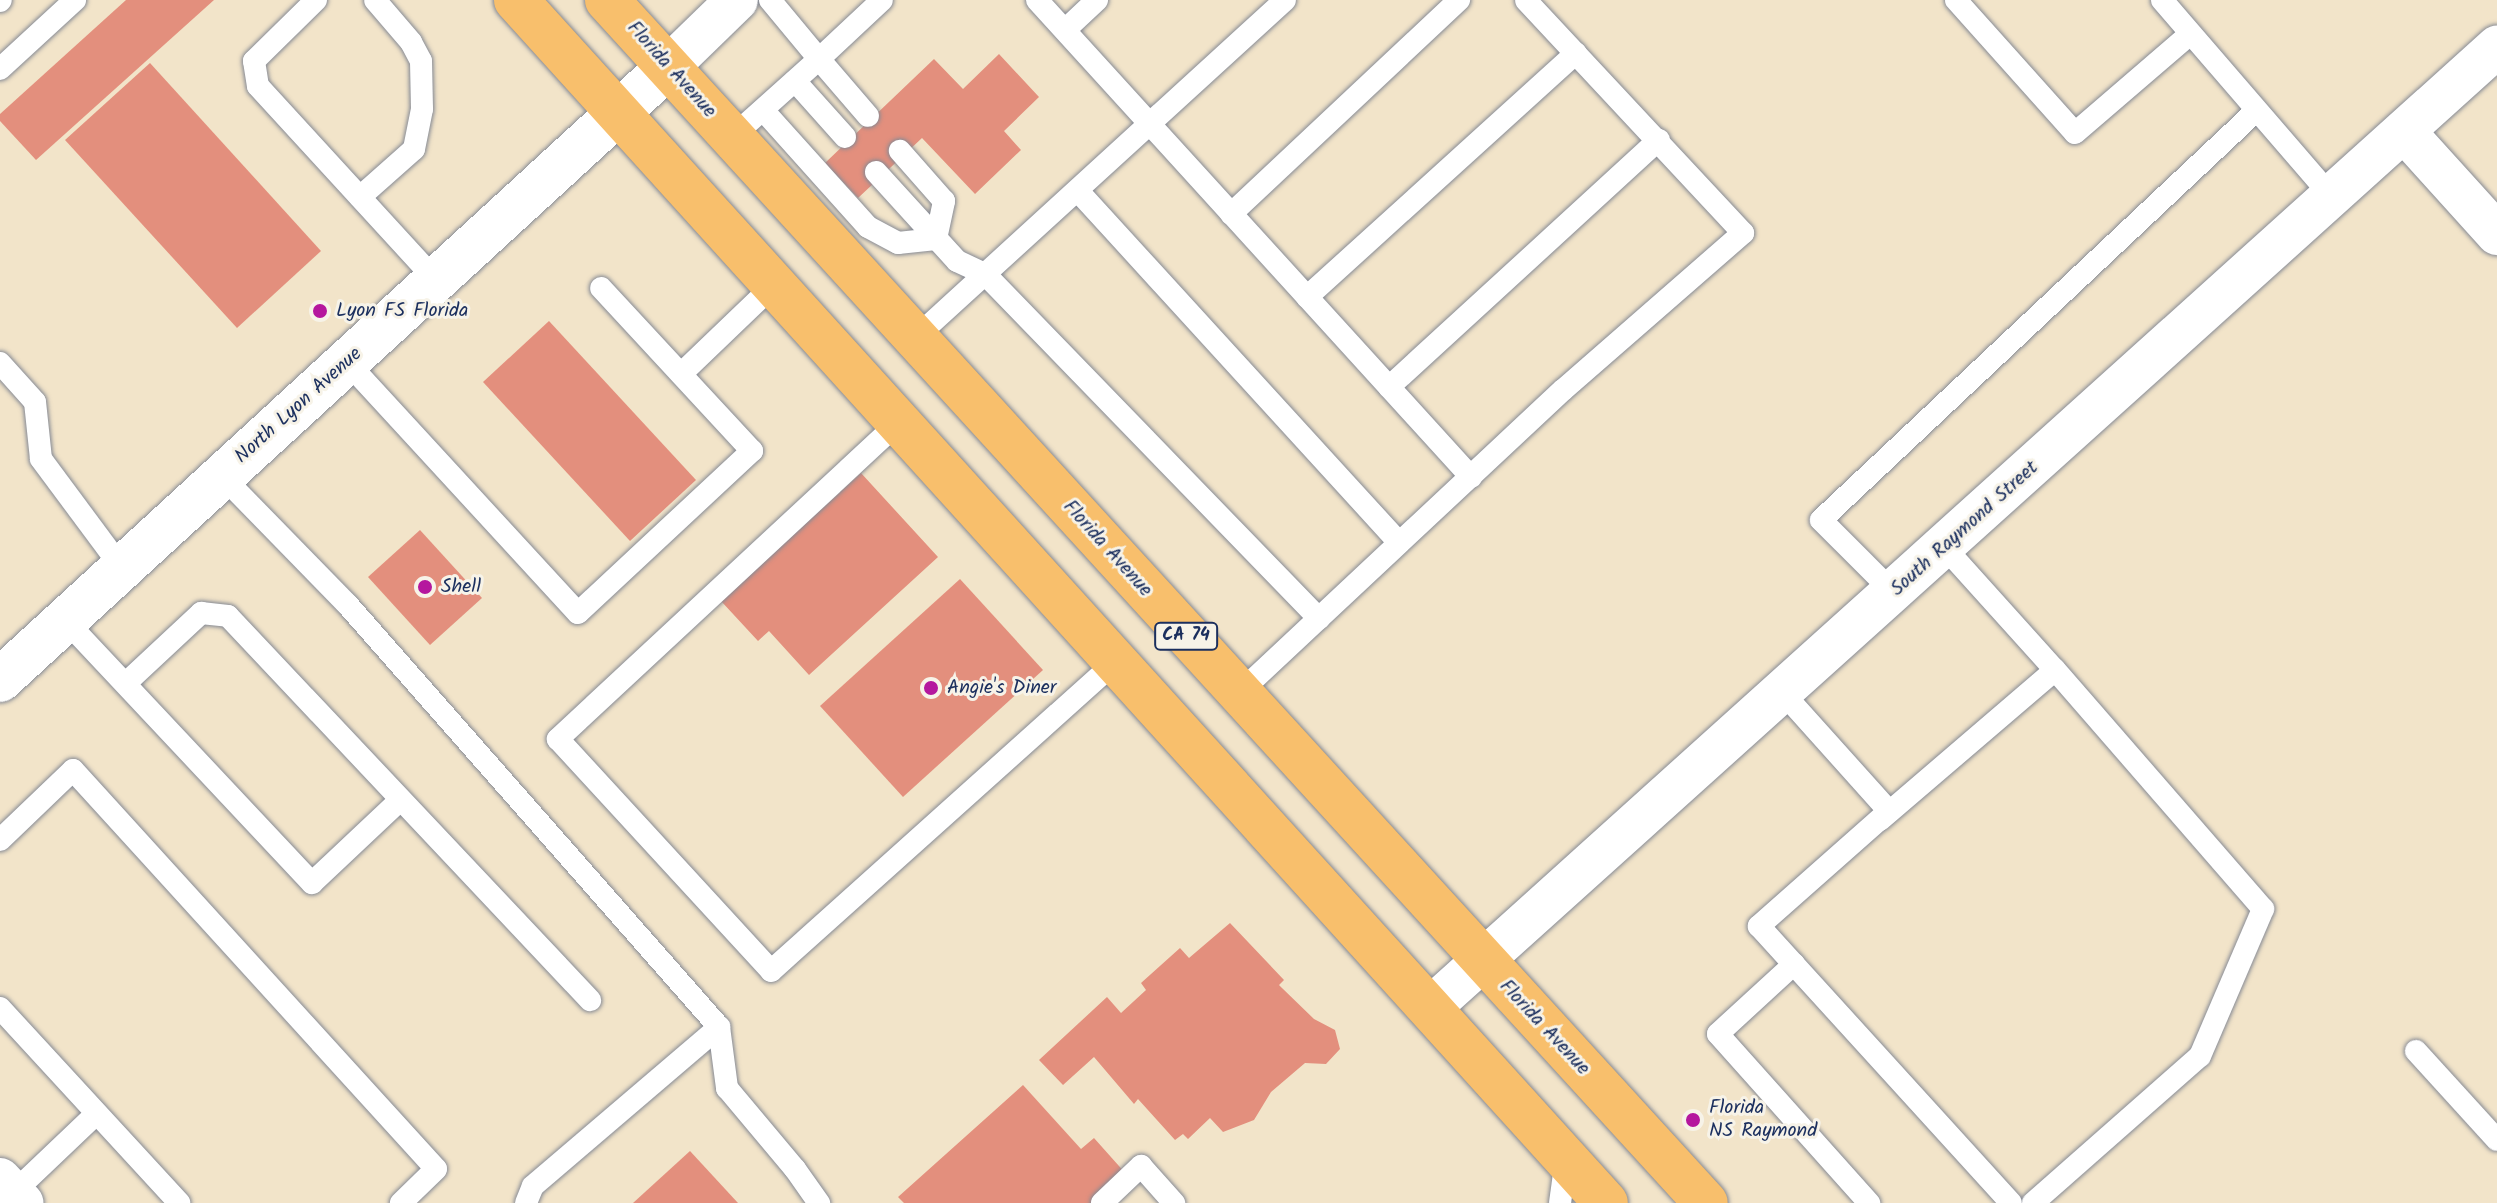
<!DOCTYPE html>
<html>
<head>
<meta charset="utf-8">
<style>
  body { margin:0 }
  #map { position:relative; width:2497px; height:1203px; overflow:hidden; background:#f2e4c9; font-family:Kalam,sans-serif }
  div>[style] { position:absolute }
  .building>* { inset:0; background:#e38f7d }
  .roads { filter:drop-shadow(0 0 2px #868a94) drop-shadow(0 0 2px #868a94) }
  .service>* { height:22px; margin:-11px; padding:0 11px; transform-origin:11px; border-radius:11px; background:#fff }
  .minor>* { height:42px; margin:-21px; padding:0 21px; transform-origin:21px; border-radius:21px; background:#fff }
  .tertiary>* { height:44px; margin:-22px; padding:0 22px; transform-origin:22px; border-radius:22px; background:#fff }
  .primary>* { height:44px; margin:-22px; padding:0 22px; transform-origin:22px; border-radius:22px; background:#f8bf6c }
  .dots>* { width:22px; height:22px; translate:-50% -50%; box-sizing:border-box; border:4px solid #f7f3e8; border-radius:50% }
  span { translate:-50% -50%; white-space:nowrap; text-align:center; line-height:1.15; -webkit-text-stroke:6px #f7f3e8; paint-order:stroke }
  .shield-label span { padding:2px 6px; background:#f7f3e8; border:2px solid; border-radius:6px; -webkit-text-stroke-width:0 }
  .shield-label { font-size:18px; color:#1b2f5e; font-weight:700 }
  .street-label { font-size:20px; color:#1b2f5e }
  .poi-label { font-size:20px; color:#1b2f5e }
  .left { translate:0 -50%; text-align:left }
</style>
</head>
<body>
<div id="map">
  <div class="building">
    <i style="clip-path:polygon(126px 0,214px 0,36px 160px,0 121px,0 114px)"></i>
    <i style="clip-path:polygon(999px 54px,1039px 97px,1004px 131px,1021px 150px,975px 194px,922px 138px,858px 198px,825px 163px,934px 59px,963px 89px)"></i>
    <i style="clip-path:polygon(150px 63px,321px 251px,237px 328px,65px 140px)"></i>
    <i style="clip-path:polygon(549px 321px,696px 480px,630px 541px,483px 382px)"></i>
    <i style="clip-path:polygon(861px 473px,938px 557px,809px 675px,769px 631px,758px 641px,721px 601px)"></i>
    <i style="clip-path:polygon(420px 530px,482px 598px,430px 645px,368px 577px)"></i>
    <i style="clip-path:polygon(960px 579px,1043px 670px,903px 797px,820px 706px)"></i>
    <i style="clip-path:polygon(1230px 923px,1284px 980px,1279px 985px,1282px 988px,1314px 1019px,1335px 1030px,1340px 1049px,1326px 1064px,1305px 1063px,1271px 1092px,1254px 1120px,1223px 1132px,1210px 1118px,1188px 1139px,1183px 1134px,1175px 1140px,1138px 1099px,1134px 1104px,1094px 1057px,1063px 1085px,1039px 1060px,1107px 997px,1121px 1013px,1146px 990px,1141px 983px,1180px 948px,1189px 958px)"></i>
    <i style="clip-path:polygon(1023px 1085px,1081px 1149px,1094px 1138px,1127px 1175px,1096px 1203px,904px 1203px,898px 1197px)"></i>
    <i style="clip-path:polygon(690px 1151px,738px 1203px,633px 1203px)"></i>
  </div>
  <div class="roads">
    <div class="service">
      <i style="left:316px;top:0;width:87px;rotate:135.5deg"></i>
      <i style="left:254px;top:61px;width:25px;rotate:81deg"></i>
      <i style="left:258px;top:86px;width:263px;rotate:47.5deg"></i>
      <i style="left:770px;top:0;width:77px;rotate:50.3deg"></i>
      <i style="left:819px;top:59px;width:86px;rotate:-43.1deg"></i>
      <i style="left:1037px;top:0;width:645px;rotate:47.7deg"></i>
      <i style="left:1956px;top:0;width:178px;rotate:48.2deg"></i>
      <i style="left:2075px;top:133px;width:152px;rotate:-40.7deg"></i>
      <i style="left:2162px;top:0;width:260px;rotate:49.2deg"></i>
      <i style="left:0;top:1px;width:1px;rotate:-45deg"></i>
      <i style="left:1065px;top:30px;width:44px;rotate:-43.2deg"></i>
      <i style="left:0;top:69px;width:102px;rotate:-42.6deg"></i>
      <i style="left:795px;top:81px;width:75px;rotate:48.2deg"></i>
      <i style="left:763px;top:110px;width:157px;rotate:48.1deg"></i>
      <i style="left:868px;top:227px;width:34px;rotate:28deg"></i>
      <i style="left:898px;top:243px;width:38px;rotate:-6deg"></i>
      <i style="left:936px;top:239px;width:39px;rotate:-78deg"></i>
      <i style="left:944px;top:201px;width:67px;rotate:-131.3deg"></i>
      <i style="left:732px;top:137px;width:117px;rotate:-41.9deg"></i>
      <i style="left:819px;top:59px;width:75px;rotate:49.3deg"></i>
      <i style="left:876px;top:172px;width:120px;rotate:47.7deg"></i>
      <i style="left:957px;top:261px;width:31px;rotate:25deg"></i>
      <i style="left:985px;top:274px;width:480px;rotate:45.9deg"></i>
      <i style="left:1078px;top:191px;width:476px;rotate:47.6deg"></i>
      <i style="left:360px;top:197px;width:72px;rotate:-41.6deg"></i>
      <i style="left:414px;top:149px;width:41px;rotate:-78.7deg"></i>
      <i style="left:422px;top:109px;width:48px;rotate:-91.2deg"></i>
      <i style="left:421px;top:61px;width:21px;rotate:-118deg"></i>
      <i style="left:411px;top:42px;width:55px;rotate:-130.6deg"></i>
      <i style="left:1231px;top:214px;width:313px;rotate:-43.2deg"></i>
      <i style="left:1307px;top:297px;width:363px;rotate:-42.2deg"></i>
      <i style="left:915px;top:338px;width:501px;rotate:-42.41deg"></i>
      <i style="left:347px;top:362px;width:341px;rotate:47.4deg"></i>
      <i style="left:578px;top:613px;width:238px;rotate:-43deg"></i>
      <i style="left:752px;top:451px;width:222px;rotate:-132.8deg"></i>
      <i style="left:0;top:363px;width:52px;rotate:48.1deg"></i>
      <i style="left:35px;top:402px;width:57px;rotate:84deg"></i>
      <i style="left:41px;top:459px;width:136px;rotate:53.4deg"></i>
      <i style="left:681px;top:374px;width:130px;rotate:-43.8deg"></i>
      <i style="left:1389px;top:387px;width:366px;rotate:-42.5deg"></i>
      <i style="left:899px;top:422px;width:466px;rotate:137.1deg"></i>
      <i style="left:558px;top:739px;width:315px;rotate:47.4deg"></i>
      <i style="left:771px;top:971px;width:464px;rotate:-41.9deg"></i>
      <i style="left:222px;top:476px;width:179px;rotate:45.7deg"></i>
      <i style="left:347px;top:604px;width:563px;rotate:48.67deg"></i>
      <i style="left:719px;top:1027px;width:62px;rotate:82.5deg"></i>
      <i style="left:727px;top:1088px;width:106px;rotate:50deg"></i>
      <i style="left:795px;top:1169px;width:42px;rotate:54.8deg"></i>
      <i style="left:1894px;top:593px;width:103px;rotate:-135deg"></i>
      <i style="left:1821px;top:520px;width:598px;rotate:-43.24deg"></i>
      <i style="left:65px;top:620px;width:361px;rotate:46.8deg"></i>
      <i style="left:312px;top:883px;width:120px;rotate:-43.3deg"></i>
      <i style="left:126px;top:683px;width:103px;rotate:-43deg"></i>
      <i style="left:201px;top:613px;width:27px;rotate:6deg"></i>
      <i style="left:228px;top:616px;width:528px;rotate:46.69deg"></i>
      <i style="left:1239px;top:693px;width:444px;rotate:-43.1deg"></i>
      <i style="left:1563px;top:390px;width:239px;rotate:-41.1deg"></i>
      <i style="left:1743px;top:233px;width:318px;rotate:-133deg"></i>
      <i style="left:1783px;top:693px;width:159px;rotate:48.1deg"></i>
      <i style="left:1889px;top:811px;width:174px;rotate:138.5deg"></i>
      <i style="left:1759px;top:926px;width:374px;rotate:47.7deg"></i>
      <i style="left:1880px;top:820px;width:230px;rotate:-40.6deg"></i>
      <i style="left:2055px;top:670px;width:164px;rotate:-132deg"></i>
      <i style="left:0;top:840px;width:101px;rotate:-43.8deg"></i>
      <i style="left:73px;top:770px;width:539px;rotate:47.7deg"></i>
      <i style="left:436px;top:1169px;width:49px;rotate:135.8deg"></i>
      <i style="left:1794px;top:964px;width:103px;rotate:137.4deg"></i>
      <i style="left:1718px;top:1034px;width:227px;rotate:48.2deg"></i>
      <i style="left:0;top:1008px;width:265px;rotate:47.4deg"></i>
      <i style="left:2416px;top:1051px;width:120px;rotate:47.7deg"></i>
      <i style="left:13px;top:1193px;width:115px;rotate:-43.6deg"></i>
      <i style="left:526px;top:1203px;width:18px;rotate:-68deg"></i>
      <i style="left:533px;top:1186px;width:245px;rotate:-40.5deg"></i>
      <i style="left:1102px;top:1203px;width:54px;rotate:-43.5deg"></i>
      <i style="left:1141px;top:1166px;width:50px;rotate:48.3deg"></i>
      <i style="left:1560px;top:1203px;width:44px;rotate:-82.2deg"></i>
      <i style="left:2033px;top:1203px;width:222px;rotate:-41.4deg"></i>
      <i style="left:2200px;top:1056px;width:160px;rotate:-66.8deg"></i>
      <i style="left:2263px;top:909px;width:317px;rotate:-131deg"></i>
    </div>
    <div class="minor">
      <i style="left:668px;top:67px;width:96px;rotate:-44.2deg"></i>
      <i style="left:2404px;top:131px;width:139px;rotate:47.9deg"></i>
      <i style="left:1431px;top:1007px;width:1435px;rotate:-42.01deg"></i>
      <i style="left:0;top:1179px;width:33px;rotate:47deg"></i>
    </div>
    <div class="tertiary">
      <i style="left:0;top:680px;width:907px;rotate:-42.54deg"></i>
    </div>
    <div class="primary">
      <i style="left:516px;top:0;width:1623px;rotate:47.82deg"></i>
      <i style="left:607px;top:0;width:1629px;rotate:47.59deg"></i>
    </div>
  </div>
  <div class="dots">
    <i style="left:320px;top:311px;background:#b5179e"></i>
    <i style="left:425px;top:587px;background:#b5179e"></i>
    <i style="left:931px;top:688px;background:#b5179e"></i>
    <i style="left:1693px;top:1120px;background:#b5179e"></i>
  </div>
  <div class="shield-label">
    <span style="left:1186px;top:636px">CA 74</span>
  </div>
  <div class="street-label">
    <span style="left:671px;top:70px;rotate:48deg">Florida Avenue</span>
    <span style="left:299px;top:406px;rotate:-42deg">North Lyon Avenue</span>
    <span style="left:1965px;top:529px;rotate:-42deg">South Raymond Street</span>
    <span style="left:1107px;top:549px;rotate:48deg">Florida Avenue</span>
    <span style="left:1544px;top:1028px;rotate:47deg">Florida Avenue</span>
  </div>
  <div class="poi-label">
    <span class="left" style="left:336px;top:311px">Lyon FS Florida</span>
    <span class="left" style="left:441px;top:587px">Shell</span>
    <span class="left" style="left:947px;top:688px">Angie's Diner</span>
    <span class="left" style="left:1709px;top:1120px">Florida<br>NS Raymond</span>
  </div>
</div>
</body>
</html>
